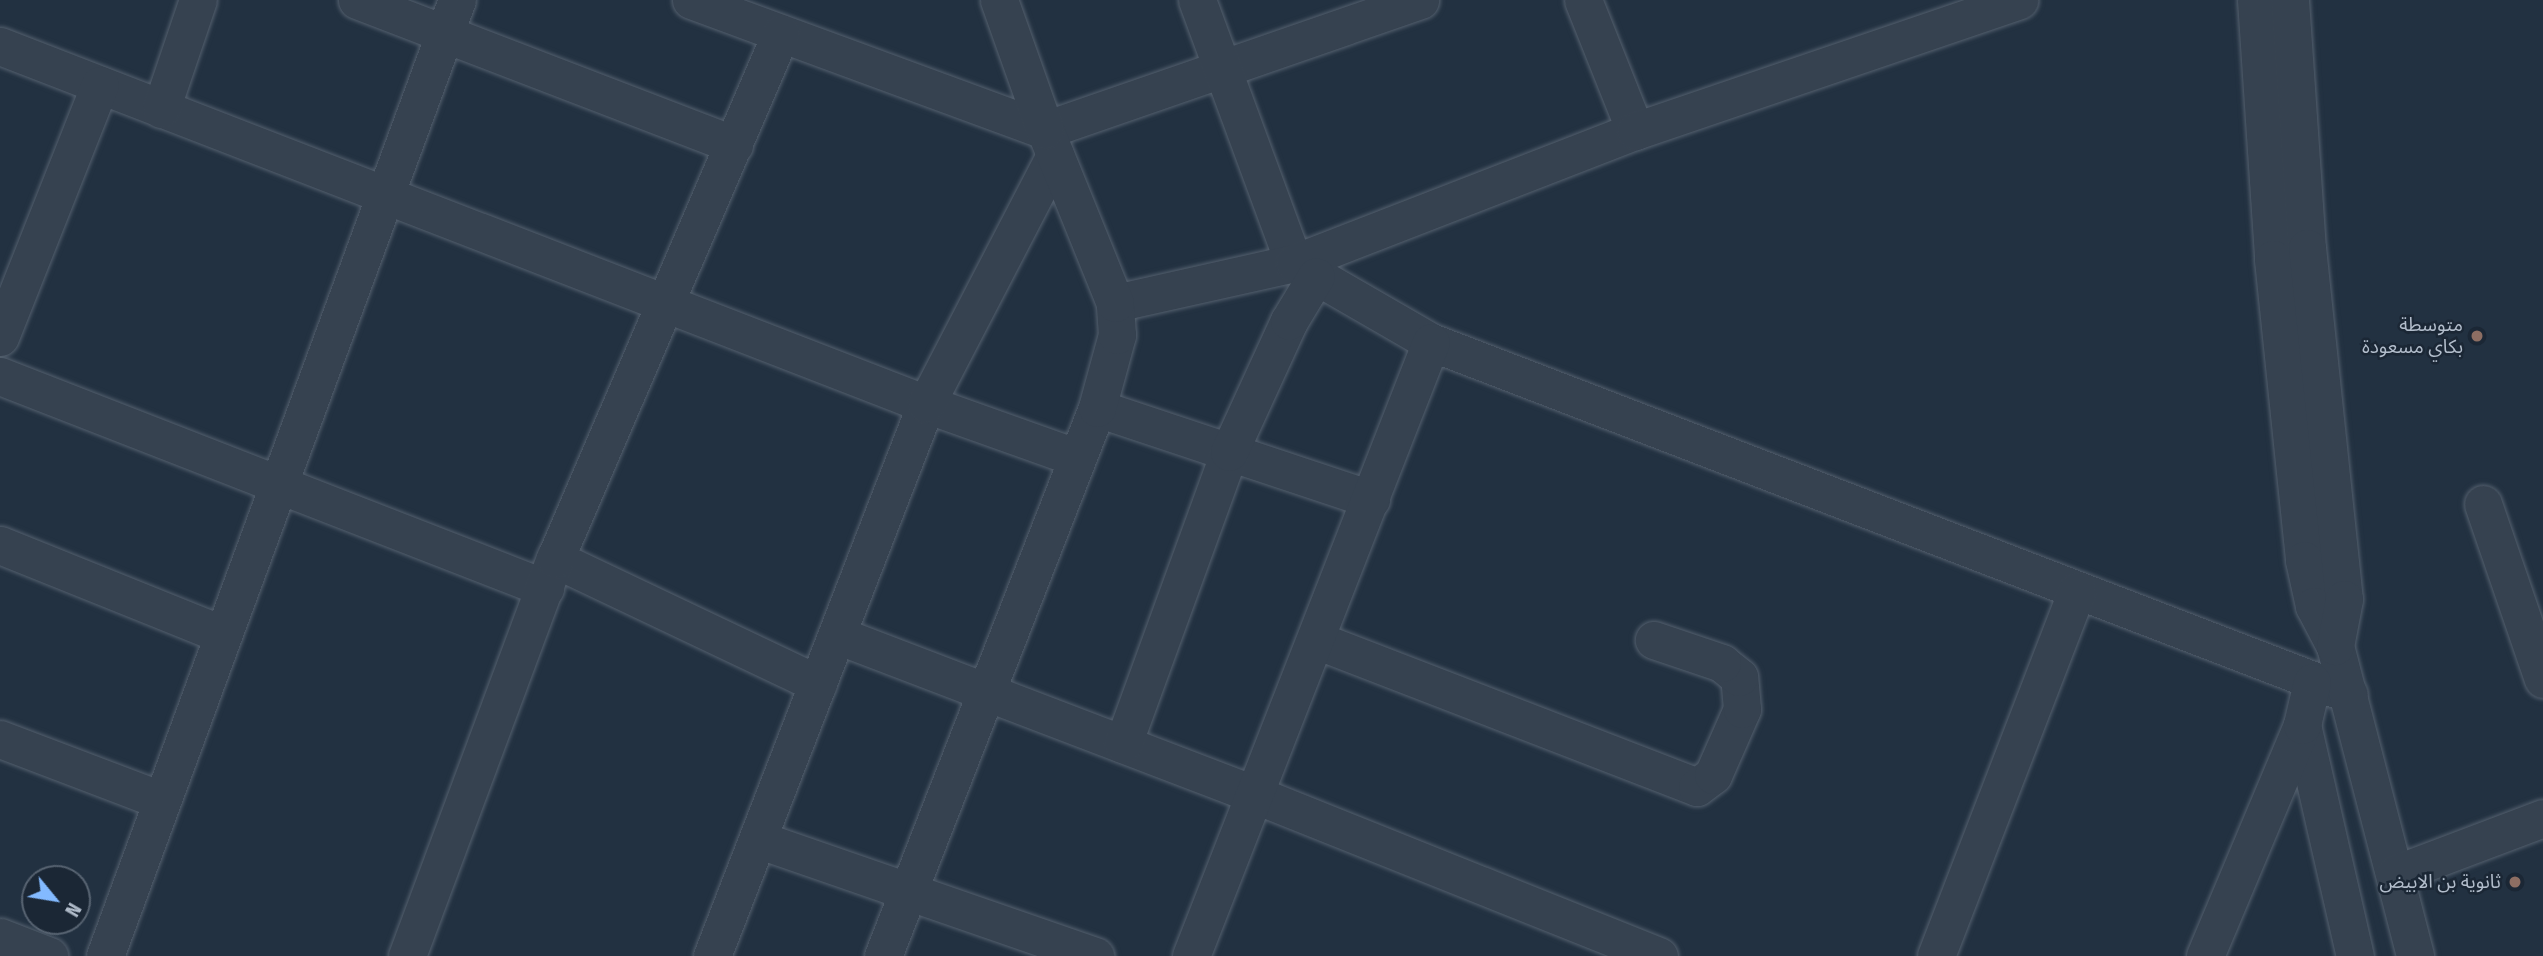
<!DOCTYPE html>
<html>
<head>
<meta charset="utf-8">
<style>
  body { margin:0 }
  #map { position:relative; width:2543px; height:956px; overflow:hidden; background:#223141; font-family:"Fira Sans Condensed","Noto Sans Arabic",sans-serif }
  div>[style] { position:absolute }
  .roads { filter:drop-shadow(0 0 2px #54606e) drop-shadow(0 0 2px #54606e) }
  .minor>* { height:37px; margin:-18.5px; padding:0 18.5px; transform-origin:18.5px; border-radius:18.5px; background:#364250 }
  .dots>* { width:19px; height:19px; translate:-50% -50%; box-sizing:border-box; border:4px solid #1b2735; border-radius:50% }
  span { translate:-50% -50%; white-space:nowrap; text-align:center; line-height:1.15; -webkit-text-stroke:5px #1b2735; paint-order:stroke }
  .poi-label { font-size:19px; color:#b2bdcb }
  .right { translate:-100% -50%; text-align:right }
  .north { position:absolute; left:21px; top:865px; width:70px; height:70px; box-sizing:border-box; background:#1b2735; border:2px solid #576371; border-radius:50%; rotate:120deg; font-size:19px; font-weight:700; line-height:28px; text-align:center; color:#b2bdcb }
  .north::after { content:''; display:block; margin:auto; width:24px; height:32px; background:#83baff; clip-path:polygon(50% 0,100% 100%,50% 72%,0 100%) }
</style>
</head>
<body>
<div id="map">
  <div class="roads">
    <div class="minor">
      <i style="left:357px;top:0;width:404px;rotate:21deg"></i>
      <i style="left:691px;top:0;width:377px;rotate:20.2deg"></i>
      <i style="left:1045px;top:130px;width:397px;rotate:-19.1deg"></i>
      <i style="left:1197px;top:0;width:280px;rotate:69.8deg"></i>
      <i style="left:1294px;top:263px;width:158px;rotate:30deg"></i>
      <i style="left:1431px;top:342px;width:983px;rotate:20.98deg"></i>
      <i style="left:1583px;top:0;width:141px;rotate:68.3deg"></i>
      <i style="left:2256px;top:0;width:260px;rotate:86.2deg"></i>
      <i style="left:2273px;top:259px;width:303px;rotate:84.1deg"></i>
      <i style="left:2304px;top:560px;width:47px;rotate:77.7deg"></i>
      <i style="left:2314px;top:606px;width:45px;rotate:62.3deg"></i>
      <i style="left:2335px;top:646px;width:320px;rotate:75.5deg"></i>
      <i style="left:2290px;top:0;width:249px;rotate:86.1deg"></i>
      <i style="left:2307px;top:248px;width:353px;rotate:84deg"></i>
      <i style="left:2344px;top:599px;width:48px;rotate:100.8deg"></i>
      <i style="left:0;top:46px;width:993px;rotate:21.14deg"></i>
      <i style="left:926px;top:404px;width:158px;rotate:19.6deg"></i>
      <i style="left:161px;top:109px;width:115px;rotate:-71.3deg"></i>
      <i style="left:1115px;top:303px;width:183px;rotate:-12.6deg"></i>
      <i style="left:1294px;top:263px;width:366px;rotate:-21.2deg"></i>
      <i style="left:1635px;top:131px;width:406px;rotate:-18.8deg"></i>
      <i style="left:0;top:337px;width:271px;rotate:-68.4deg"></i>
      <i style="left:0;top:376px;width:585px;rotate:21.26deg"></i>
      <i style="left:1097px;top:408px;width:289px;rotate:18.4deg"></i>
      <i style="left:2483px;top:504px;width:185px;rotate:71.1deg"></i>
      <i style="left:0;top:545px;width:238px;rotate:21.9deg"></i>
      <i style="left:555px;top:559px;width:291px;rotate:25.4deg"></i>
      <i style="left:837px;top:635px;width:449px;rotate:20.9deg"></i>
      <i style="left:1256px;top:795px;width:434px;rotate:21.8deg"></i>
      <i style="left:1316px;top:640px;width:408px;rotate:21.1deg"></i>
      <i style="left:1697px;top:787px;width:20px;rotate:-37deg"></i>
      <i style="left:1713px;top:775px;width:72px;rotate:-66.3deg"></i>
      <i style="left:1742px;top:709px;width:32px;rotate:-95deg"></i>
      <i style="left:1739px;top:677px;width:22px;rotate:-141deg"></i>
      <i style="left:1722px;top:663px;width:72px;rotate:-161.3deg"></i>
      <i style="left:2302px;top:725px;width:237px;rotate:77.1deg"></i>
      <i style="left:0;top:739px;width:172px;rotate:20.8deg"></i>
      <i style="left:1123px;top:744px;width:311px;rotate:-70deg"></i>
      <i style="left:1229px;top:452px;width:144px;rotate:-65.4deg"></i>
      <i style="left:1289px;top:321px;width:52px;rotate:-59deg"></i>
      <i style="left:760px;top:840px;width:355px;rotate:19.1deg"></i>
      <i style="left:2395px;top:874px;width:158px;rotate:-20.7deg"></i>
      <i style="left:0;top:937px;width:53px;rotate:21.2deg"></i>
      <i style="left:105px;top:956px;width:1019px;rotate:-69.79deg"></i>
      <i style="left:407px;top:956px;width:424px;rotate:-69.6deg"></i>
      <i style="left:555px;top:559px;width:572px;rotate:-66.75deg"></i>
      <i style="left:712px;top:956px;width:592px;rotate:-68.81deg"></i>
      <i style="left:926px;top:404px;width:280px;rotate:-62.6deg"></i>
      <i style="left:883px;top:956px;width:588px;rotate:-68.67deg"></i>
      <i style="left:1097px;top:408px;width:76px;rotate:-74.7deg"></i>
      <i style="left:1117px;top:335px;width:32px;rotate:-94deg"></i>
      <i style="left:1115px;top:303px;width:187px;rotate:-112deg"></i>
      <i style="left:1045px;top:130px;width:138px;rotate:-109.5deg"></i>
      <i style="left:1191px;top:956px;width:659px;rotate:-68.65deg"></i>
      <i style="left:1936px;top:956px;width:392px;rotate:-68.9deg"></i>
      <i style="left:2205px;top:956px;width:251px;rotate:-67.2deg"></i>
      <i style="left:2302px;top:725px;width:44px;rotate:-76.9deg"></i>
    </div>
  </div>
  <div class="dots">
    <i style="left:2477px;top:336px;background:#8d6e63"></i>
    <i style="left:2515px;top:882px;background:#8d6e63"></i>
  </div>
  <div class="poi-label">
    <span class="right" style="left:2463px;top:336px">متوسطة<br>بكاي مسعودة</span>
    <span class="right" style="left:2501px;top:882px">ثانوية بن الابيض</span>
  </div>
  <div class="north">N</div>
</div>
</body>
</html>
